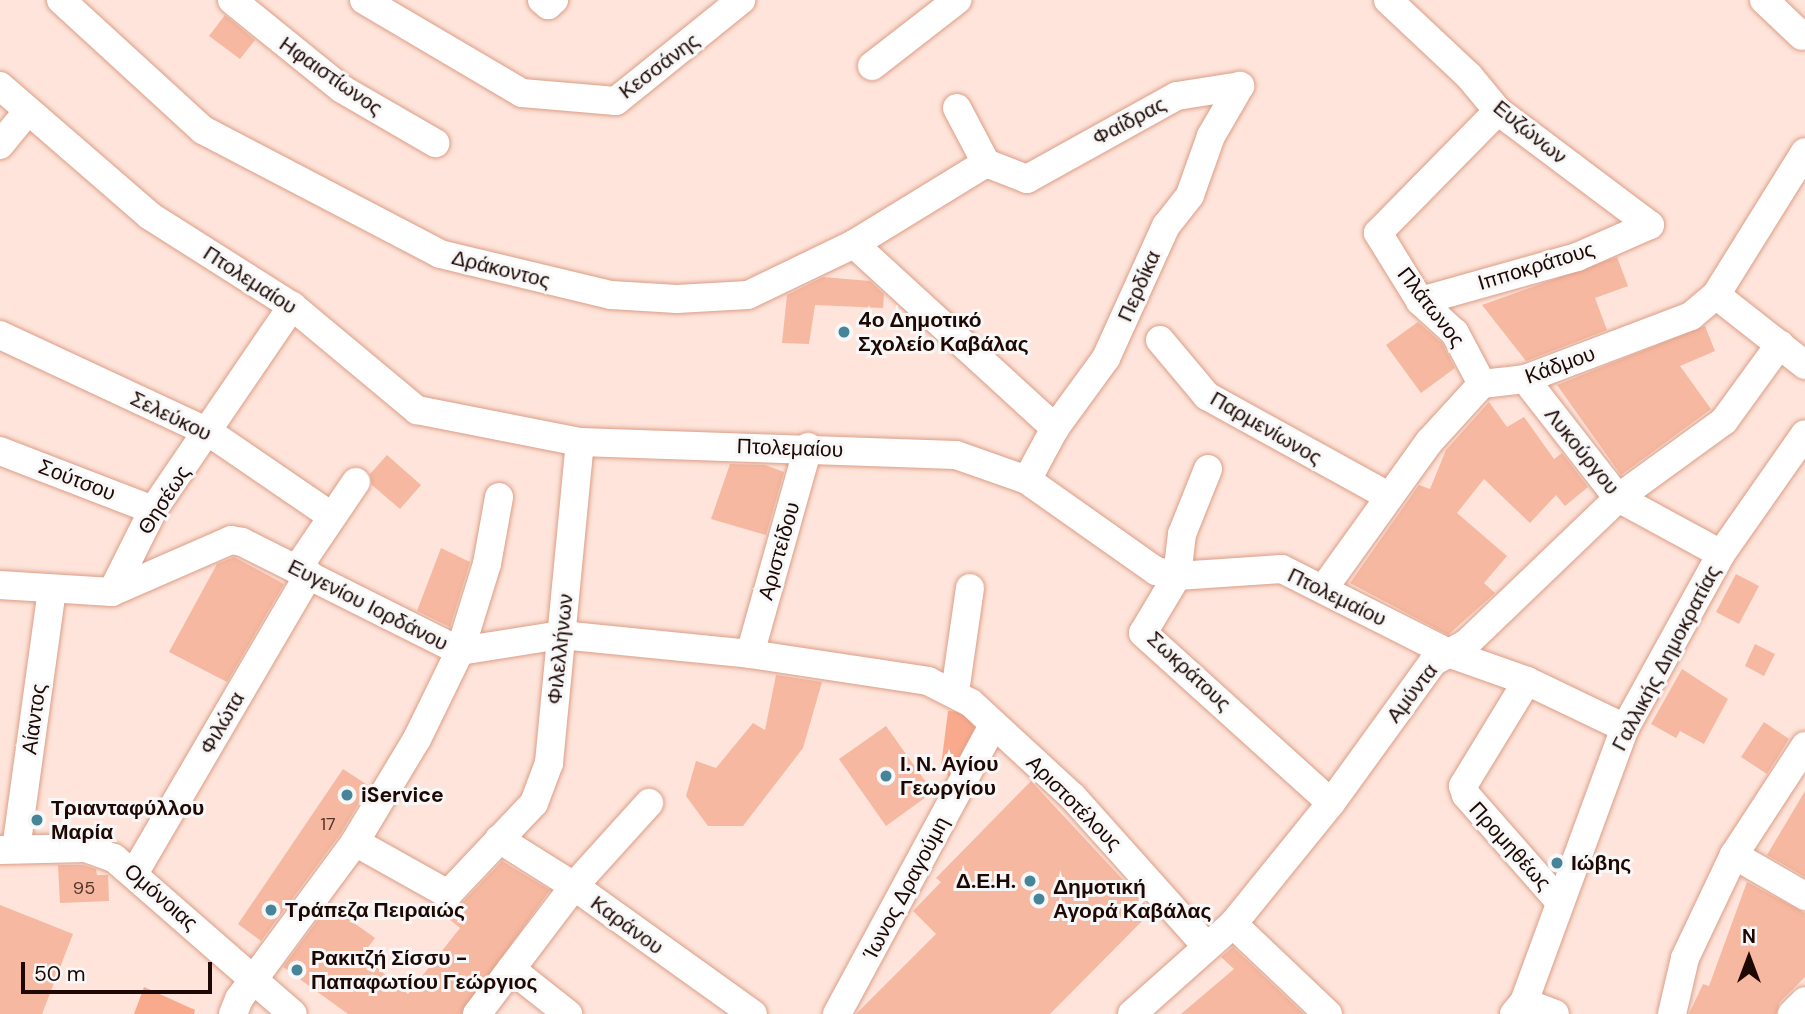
<!DOCTYPE html>
<html>
<head>
<meta charset="utf-8">
<style>
  body { margin:0 }
  #map { position:relative; width:1805px; height:1014px; overflow:hidden; background:#fee4da; font-family:"DM Sans",sans-serif }
  div>[style] { position:absolute }
  .green>* { inset:0; background:#faaa8c }
  .building>* { inset:0; background:#f6b8a0 }
  .roads { filter:drop-shadow(0 0 2px #db9e87) drop-shadow(0 0 2px #db9e87) }
  .minor>* { height:28px; margin:-14px; padding:0 14px; transform-origin:14px; border-radius:14px; background:#fff }
  .dots>* { width:19px; height:19px; translate:-50% -50%; box-sizing:border-box; border:4px solid #f7f7f7; border-radius:50% }
  span { translate:-50% -50%; white-space:nowrap; text-align:center; line-height:1.15; -webkit-text-stroke:6px #f7f7f7; paint-order:stroke }
  .number-label { font-size:18px; color:#53342a }
  .number-label span { -webkit-text-stroke-width:0 }
  .street-label { font-size:21px; color:#1d0803 }
  .poi-label { font-size:21px; color:#1d0803; font-weight:700 }
  .left { translate:0 -50%; text-align:left }
  .right { translate:-100% -50%; text-align:right }
  .north { position:absolute; left:1714px; top:923px; width:70px; height:70px; -webkit-text-stroke:5px #f7f7f7; paint-order:stroke; rotate:0deg; font-size:19px; font-weight:700; line-height:28px; text-align:center; color:#1d0803 }
  .north::after { content:''; display:block; margin:auto; width:24px; height:32px; background:#1d0803; clip-path:polygon(50% 0,100% 100%,50% 72%,0 100%) }
  .scale { position:absolute; left:21px; top:962px; width:191px; height:32px; box-sizing:border-box; border:4px solid #1d0803; border-top:0; padding-left:9px; font-size:21px; line-height:24px; white-space:nowrap; color:#1d0803; -webkit-text-stroke:5px #f7f7f7; paint-order:stroke }
</style>
</head>
<body>
<div id="map">
  <div class="green">
    <i style="clip-path:polygon(948px 711px,963px 712px,975px 728px,949px 777px,941px 766px)"></i>
    <i style="clip-path:polygon(144px 987px,195px 1010px,194px 1014px,134px 1014px)"></i>
  </div>
  <div class="building">
    <i style="clip-path:polygon(225px 15px,255px 40px,240px 59px,209px 36px)"></i>
    <i style="clip-path:polygon(1617px 257px,1628px 286px,1595px 298px,1607px 330px,1526px 361px,1482px 305px)"></i>
    <i style="clip-path:polygon(823px 277px,870px 281px,884px 294px,883px 308px,815px 305px,809px 344px,782px 343px,787px 295px)"></i>
    <i style="clip-path:polygon(1418px 322px,1442px 343px,1455px 368px,1421px 393px,1386px 345px)"></i>
    <i style="clip-path:polygon(1705px 326px,1715px 351px,1680px 366px,1711px 409px,1621px 475px,1557px 385px)"></i>
    <i style="clip-path:polygon(1489px 402px,1507px 427px,1524px 417px,1554px 459px,1562px 453px,1588px 487px,1565px 506px,1556px 495px,1530px 523px,1484px 479px,1457px 513px,1507px 556px,1484px 583px,1495px 593px,1448px 635px,1350px 583px,1419px 485px,1430px 489px,1446px 450px)"></i>
    <i style="clip-path:polygon(387px 455px,421px 485px,400px 509px,372px 485px,370px 474px)"></i>
    <i style="clip-path:polygon(730px 464px,765px 465px,784px 472px,766px 535px,711px 519px)"></i>
    <i style="clip-path:polygon(441px 548px,470px 562px,450px 627px,417px 611px)"></i>
    <i style="clip-path:polygon(234px 557px,284px 584px,227px 682px,169px 652px,217px 564px)"></i>
    <i style="clip-path:polygon(1736px 574px,1759px 586px,1739px 624px,1716px 612px)"></i>
    <i style="clip-path:polygon(1755px 644px,1775px 654px,1764px 676px,1745px 666px)"></i>
    <i style="clip-path:polygon(1682px 669px,1728px 699px,1704px 744px,1680px 731px,1676px 738px,1651px 724px)"></i>
    <i style="clip-path:polygon(776px 675px,822px 682px,803px 748px,743px 826px,708px 826px,686px 796px,696px 761px,716px 768px,753px 723px,765px 730px)"></i>
    <i style="clip-path:polygon(1764px 722px,1789px 739px,1767px 774px,1741px 757px)"></i>
    <i style="clip-path:polygon(886px 726px,933px 792px,886px 826px,839px 759px)"></i>
    <i style="clip-path:polygon(343px 769px,369px 786px,341px 833px,261px 941px,238px 924px)"></i>
    <i style="clip-path:polygon(1031px 781px,1152px 911px,1050px 1014px,856px 1014px,936px 934px,913px 911px,941px 882px,936px 878px)"></i>
    <i style="clip-path:polygon(1805px 791px,1805px 877px,1767px 855px)"></i>
    <i style="clip-path:polygon(502px 861px,550px 890px,461px 1014px,348px 1014px,283px 967px,329px 905px,375px 938px,362px 955px,408px 994px,460px 928px,444px 915px,460px 905px)"></i>
    <i style="clip-path:polygon(58px 865px,83px 865px,96px 869px,97px 875px,108px 875px,109px 901px,60px 903px)"></i>
    <i style="clip-path:polygon(1747px 882px,1805px 913px,1805px 977px,1780px 1002px,1776px 1014px,1689px 1014px,1703px 984px,1709px 986px)"></i>
    <i style="clip-path:polygon(0 905px,73px 934px,42px 1014px,0 1014px)"></i>
    <i style="clip-path:polygon(1233px 947px,1304px 1014px,1181px 1014px,1234px 969px,1221px 957px)"></i>
  </div>
  <div class="roads">
    <div class="minor">
      <i style="left:61px;top:0;width:193px;rotate:42.5deg"></i>
      <i style="left:203px;top:130px;width:267px;rotate:27.6deg"></i>
      <i style="left:440px;top:254px;width:176px;rotate:13.5deg"></i>
      <i style="left:611px;top:295px;width:66px;rotate:3.5deg"></i>
      <i style="left:677px;top:299px;width:71px;rotate:-3.2deg"></i>
      <i style="left:748px;top:295px;width:118px;rotate:-25.7deg"></i>
      <i style="left:854px;top:244px;width:155px;rotate:-31.5deg"></i>
      <i style="left:986px;top:163px;width:44px;rotate:21.3deg"></i>
      <i style="left:1027px;top:179px;width:171px;rotate:-29deg"></i>
      <i style="left:1177px;top:96px;width:64px;rotate:-9deg"></i>
      <i style="left:232px;top:0;width:141px;rotate:39deg"></i>
      <i style="left:342px;top:89px;width:108px;rotate:30.1deg"></i>
      <i style="left:364px;top:0;width:183px;rotate:30.5deg"></i>
      <i style="left:522px;top:93px;width:94px;rotate:4.9deg"></i>
      <i style="left:616px;top:101px;width:161px;rotate:-38.9deg"></i>
      <i style="left:542px;top:0;width:8px;rotate:40deg"></i>
      <i style="left:548px;top:5px;width:8px;rotate:-40deg"></i>
      <i style="left:1388px;top:0;width:111px;rotate:43.2deg"></i>
      <i style="left:1469px;top:76px;width:45px;rotate:50.4deg"></i>
      <i style="left:1498px;top:111px;width:190px;rotate:36.9deg"></i>
      <i style="left:1650px;top:225px;width:80px;rotate:156.3deg"></i>
      <i style="left:1577px;top:257px;width:163px;rotate:164.3deg"></i>
      <i style="left:1764px;top:0;width:52px;rotate:43.5deg"></i>
      <i style="left:872px;top:66px;width:108px;rotate:-37.8deg"></i>
      <i style="left:0;top:86px;width:198px;rotate:40.9deg"></i>
      <i style="left:150px;top:216px;width:168px;rotate:32.4deg"></i>
      <i style="left:292px;top:306px;width:163px;rotate:39.8deg"></i>
      <i style="left:417px;top:410px;width:166px;rotate:11.1deg"></i>
      <i style="left:580px;top:442px;width:376px;rotate:2deg"></i>
      <i style="left:956px;top:455px;width:75px;rotate:19.4deg"></i>
      <i style="left:1027px;top:480px;width:158px;rotate:35.2deg"></i>
      <i style="left:1156px;top:571px;width:22px;rotate:13deg"></i>
      <i style="left:1177px;top:576px;width:105px;rotate:-3.8deg"></i>
      <i style="left:1282px;top:569px;width:186px;rotate:26.8deg"></i>
      <i style="left:1448px;top:653px;width:84px;rotate:19.5deg"></i>
      <i style="left:1527px;top:681px;width:109px;rotate:25.6deg"></i>
      <i style="left:957px;top:108px;width:62px;rotate:62.2deg"></i>
      <i style="left:0;top:145px;width:43px;rotate:-50.7deg"></i>
      <i style="left:854px;top:244px;width:273px;rotate:42.5deg"></i>
      <i style="left:1716px;top:295px;width:113px;rotate:38.2deg"></i>
      <i style="left:0;top:335px;width:232px;rotate:25deg"></i>
      <i style="left:210px;top:433px;width:147px;rotate:34.4deg"></i>
      <i style="left:1160px;top:340px;width:73px;rotate:50deg"></i>
      <i style="left:1207px;top:396px;width:207px;rotate:28.9deg"></i>
      <i style="left:1525px;top:379px;width:151px;rotate:52deg"></i>
      <i style="left:1618px;top:498px;width:117px;rotate:28.5deg"></i>
      <i style="left:1482px;top:384px;width:58px;rotate:-117.9deg"></i>
      <i style="left:1455px;top:333px;width:47px;rotate:-137.6deg"></i>
      <i style="left:1420px;top:301px;width:80px;rotate:-121.7deg"></i>
      <i style="left:1378px;top:233px;width:171px;rotate:-45.5deg"></i>
      <i style="left:0;top:451px;width:164px;rotate:21.1deg"></i>
      <i style="left:1208px;top:469px;width:70px;rotate:111.8deg"></i>
      <i style="left:1182px;top:534px;width:42px;rotate:96.8deg"></i>
      <i style="left:1177px;top:576px;width:66px;rotate:120.8deg"></i>
      <i style="left:1143px;top:633px;width:253px;rotate:42.1deg"></i>
      <i style="left:1027px;top:480px;width:59px;rotate:-61.7deg"></i>
      <i style="left:1055px;top:428px;width:87px;rotate:-53.9deg"></i>
      <i style="left:1106px;top:358px;width:145px;rotate:-65.6deg"></i>
      <i style="left:1166px;top:226px;width:39px;rotate:-52deg"></i>
      <i style="left:1190px;top:195px;width:63px;rotate:-70.4deg"></i>
      <i style="left:1211px;top:136px;width:58px;rotate:-59.9deg"></i>
      <i style="left:297px;top:569px;width:105px;rotate:-55.9deg"></i>
      <i style="left:0;top:585px;width:112px;rotate:3.6deg"></i>
      <i style="left:112px;top:592px;width:130px;rotate:-23.6deg"></i>
      <i style="left:231px;top:540px;width:11px;rotate:10deg"></i>
      <i style="left:242px;top:542px;width:244px;rotate:26.6deg"></i>
      <i style="left:460px;top:651px;width:102px;rotate:-9deg"></i>
      <i style="left:561px;top:635px;width:190px;rotate:5.7deg"></i>
      <i style="left:750px;top:654px;width:180px;rotate:8.6deg"></i>
      <i style="left:928px;top:681px;width:48px;rotate:27.1deg"></i>
      <i style="left:971px;top:703px;width:139px;rotate:42.7deg"></i>
      <i style="left:1073px;top:797px;width:201px;rotate:48.2deg"></i>
      <i style="left:1324px;top:588px;width:180px;rotate:-54.3deg"></i>
      <i style="left:1429px;top:442px;width:79px;rotate:-47.6deg"></i>
      <i style="left:1482px;top:384px;width:43px;rotate:-6.6deg"></i>
      <i style="left:1525px;top:379px;width:178px;rotate:-20.8deg"></i>
      <i style="left:1691px;top:316px;width:33px;rotate:-40deg"></i>
      <i style="left:1716px;top:295px;width:168px;rotate:-58.1deg"></i>
      <i style="left:112px;top:592px;width:92px;rotate:-63.4deg"></i>
      <i style="left:153px;top:510px;width:247px;rotate:-55.7deg"></i>
      <i style="left:750px;top:654px;width:215px;rotate:-74.3deg"></i>
      <i style="left:1527px;top:681px;width:123px;rotate:121.4deg"></i>
      <i style="left:1463px;top:786px;width:9px;rotate:72deg"></i>
      <i style="left:1466px;top:795px;width:142px;rotate:48.7deg"></i>
      <i style="left:955px;top:692px;width:105px;rotate:-81.8deg"></i>
      <i style="left:499px;top:839px;width:89px;rotate:32.1deg"></i>
      <i style="left:574px;top:886px;width:220px;rotate:35.6deg"></i>
      <i style="left:355px;top:842px;width:107px;rotate:29.2deg"></i>
      <i style="left:448px;top:894px;width:125px;rotate:-46.6deg"></i>
      <i style="left:534px;top:803px;width:43px;rotate:-69.4deg"></i>
      <i style="left:549px;top:763px;width:322px;rotate:-84.5deg"></i>
      <i style="left:16px;top:849px;width:262px;rotate:-82.1deg"></i>
      <i style="left:0;top:850px;width:86px;rotate:-1.3deg"></i>
      <i style="left:86px;top:848px;width:30px;rotate:20deg"></i>
      <i style="left:114px;top:858px;width:237px;rotate:41.1deg"></i>
      <i style="left:1734px;top:855px;width:82px;rotate:30deg"></i>
      <i style="left:135px;top:872px;width:345px;rotate:-59.7deg"></i>
      <i style="left:1233px;top:924px;width:131px;rotate:43.5deg"></i>
      <i style="left:511px;top:969px;width:73px;rotate:38.3deg"></i>
      <i style="left:1524px;top:1002px;width:33px;rotate:21deg"></i>
      <i style="left:233px;top:1014px;width:16px;rotate:-68deg"></i>
      <i style="left:239px;top:999px;width:195px;rotate:-53.5deg"></i>
      <i style="left:355px;top:842px;width:120px;rotate:-59deg"></i>
      <i style="left:417px;top:739px;width:98px;rotate:-64deg"></i>
      <i style="left:460px;top:651px;width:91px;rotate:-72.8deg"></i>
      <i style="left:487px;top:564px;width:68px;rotate:-79.8deg"></i>
      <i style="left:477px;top:1014px;width:161px;rotate:-52.8deg"></i>
      <i style="left:574px;top:886px;width:112px;rotate:-47.9deg"></i>
      <i style="left:837px;top:1014px;width:328px;rotate:-61.6deg"></i>
      <i style="left:1132px;top:1014px;width:135px;rotate:-41.7deg"></i>
      <i style="left:1233px;top:924px;width:156px;rotate:-51deg"></i>
      <i style="left:1331px;top:803px;width:174px;rotate:-54.1deg"></i>
      <i style="left:1433px;top:662px;width:38px;rotate:-29deg"></i>
      <i style="left:1466px;top:644px;width:211px;rotate:-43.8deg"></i>
      <i style="left:1618px;top:498px;width:131px;rotate:-36deg"></i>
      <i style="left:1724px;top:421px;width:95px;rotate:-54deg"></i>
      <i style="left:1514px;top:1014px;width:16px;rotate:-50deg"></i>
      <i style="left:1524px;top:1002px;width:292px;rotate:-69.8deg"></i>
      <i style="left:1625px;top:728px;width:199px;rotate:-61.1deg"></i>
      <i style="left:1721px;top:554px;width:146px;rotate:-55deg"></i>
      <i style="left:1672px;top:1014px;width:57px;rotate:-76.9deg"></i>
      <i style="left:1685px;top:958px;width:114px;rotate:-64.6deg"></i>
      <i style="left:1734px;top:855px;width:130px;rotate:-56.9deg"></i>
      <i style="left:1792px;top:1014px;width:18px;rotate:-45deg"></i>
    </div>
  </div>
  <div class="dots">
    <i style="left:844px;top:332px;background:#458499"></i>
    <i style="left:886px;top:776px;background:#458499"></i>
    <i style="left:347px;top:795px;background:#458499"></i>
    <i style="left:37px;top:820px;background:#458499"></i>
    <i style="left:1557px;top:863px;background:#458499"></i>
    <i style="left:1030px;top:881px;background:#458499"></i>
    <i style="left:1039px;top:899px;background:#458499"></i>
    <i style="left:271px;top:910px;background:#458499"></i>
    <i style="left:297px;top:970px;background:#458499"></i>
  </div>
  <div class="number-label">
    <span style="left:328px;top:824px">17</span>
    <span style="left:84px;top:888px">95</span>
  </div>
  <div class="street-label">
    <span style="left:659px;top:66px;rotate:-37deg">Κεσσάνης</span>
    <span style="left:331px;top:76px;rotate:35deg">Ηφαιστίωνος</span>
    <span style="left:1129px;top:121px;rotate:-28deg">Φαίδρας</span>
    <span style="left:1530px;top:132px;rotate:39deg">Ευζώνων</span>
    <span style="left:1536px;top:266px;rotate:-17deg">Ιπποκράτους</span>
    <span style="left:501px;top:269px;rotate:14deg">Δράκοντος</span>
    <span style="left:250px;top:280px;rotate:33deg">Πτολεμαίου</span>
    <span style="left:1139px;top:286px;rotate:-66deg">Περδίκα</span>
    <span style="left:1431px;top:307px;rotate:52deg">Πλάτωνος</span>
    <span style="left:1560px;top:365px;rotate:-20deg">Κάδμου</span>
    <span style="left:171px;top:416px;rotate:26deg">Σελεύκου</span>
    <span style="left:1266px;top:428px;rotate:30deg">Παρμενίωνος</span>
    <span style="left:790px;top:448px;rotate:2deg">Πτολεμαίου</span>
    <span style="left:1582px;top:451px;rotate:51deg">Λυκούργου</span>
    <span style="left:77px;top:480px;rotate:21deg">Σούτσου</span>
    <span style="left:164px;top:500px;rotate:-57deg">Θησέως</span>
    <span style="left:779px;top:551px;rotate:-74deg">Αριστείδου</span>
    <span style="left:1337px;top:597px;rotate:26deg">Πτολεμαίου</span>
    <span style="left:368px;top:605px;rotate:27deg">Ευγενίου Ιορδάνου</span>
    <span style="left:560px;top:649px;rotate:-84deg">Φιλελλήνων</span>
    <span style="left:1666px;top:658px;rotate:-62deg">Γαλλικής Δημοκρατίας</span>
    <span style="left:1189px;top:671px;rotate:43deg">Σωκράτους</span>
    <span style="left:1412px;top:693px;rotate:-52deg">Αμύντα</span>
    <span style="left:34px;top:719px;rotate:-82deg">Αίαντος</span>
    <span style="left:222px;top:723px;rotate:-60deg">Φιλώτα</span>
    <span style="left:1074px;top:803px;rotate:45deg">Αριστοτέλους</span>
    <span style="left:1510px;top:846px;rotate:48deg">Προμηθέως</span>
    <span style="left:906px;top:888px;rotate:-62deg">Ίωνος Δραγούμη</span>
    <span style="left:161px;top:897px;rotate:41deg">Ομόνοιας</span>
    <span style="left:627px;top:925px;rotate:36deg">Καράνου</span>
  </div>
  <div class="poi-label">
    <span class="left" style="left:858px;top:332px">4ο Δημοτικό<br>Σχολείο Καβάλας</span>
    <span class="left" style="left:900px;top:776px">Ι. Ν. Αγίου<br>Γεωργίου</span>
    <span class="left" style="left:361px;top:795px">iService</span>
    <span class="left" style="left:51px;top:820px">Τριανταφύλλου<br>Μαρία</span>
    <span class="left" style="left:1571px;top:863px">Ιώβης</span>
    <span class="right" style="left:1016px;top:881px">Δ.Ε.Η.</span>
    <span class="left" style="left:1053px;top:899px">Δημοτική<br>Αγορά Καβάλας</span>
    <span class="left" style="left:285px;top:910px">Τράπεζα Πειραιώς</span>
    <span class="left" style="left:311px;top:970px">Ρακιτζή Σίσσυ -<br>Παπαφωτίου Γεώργιος</span>
  </div>
  <div class="north">N</div>
  <div class="scale">50 m</div>
</div>
</body>
</html>
